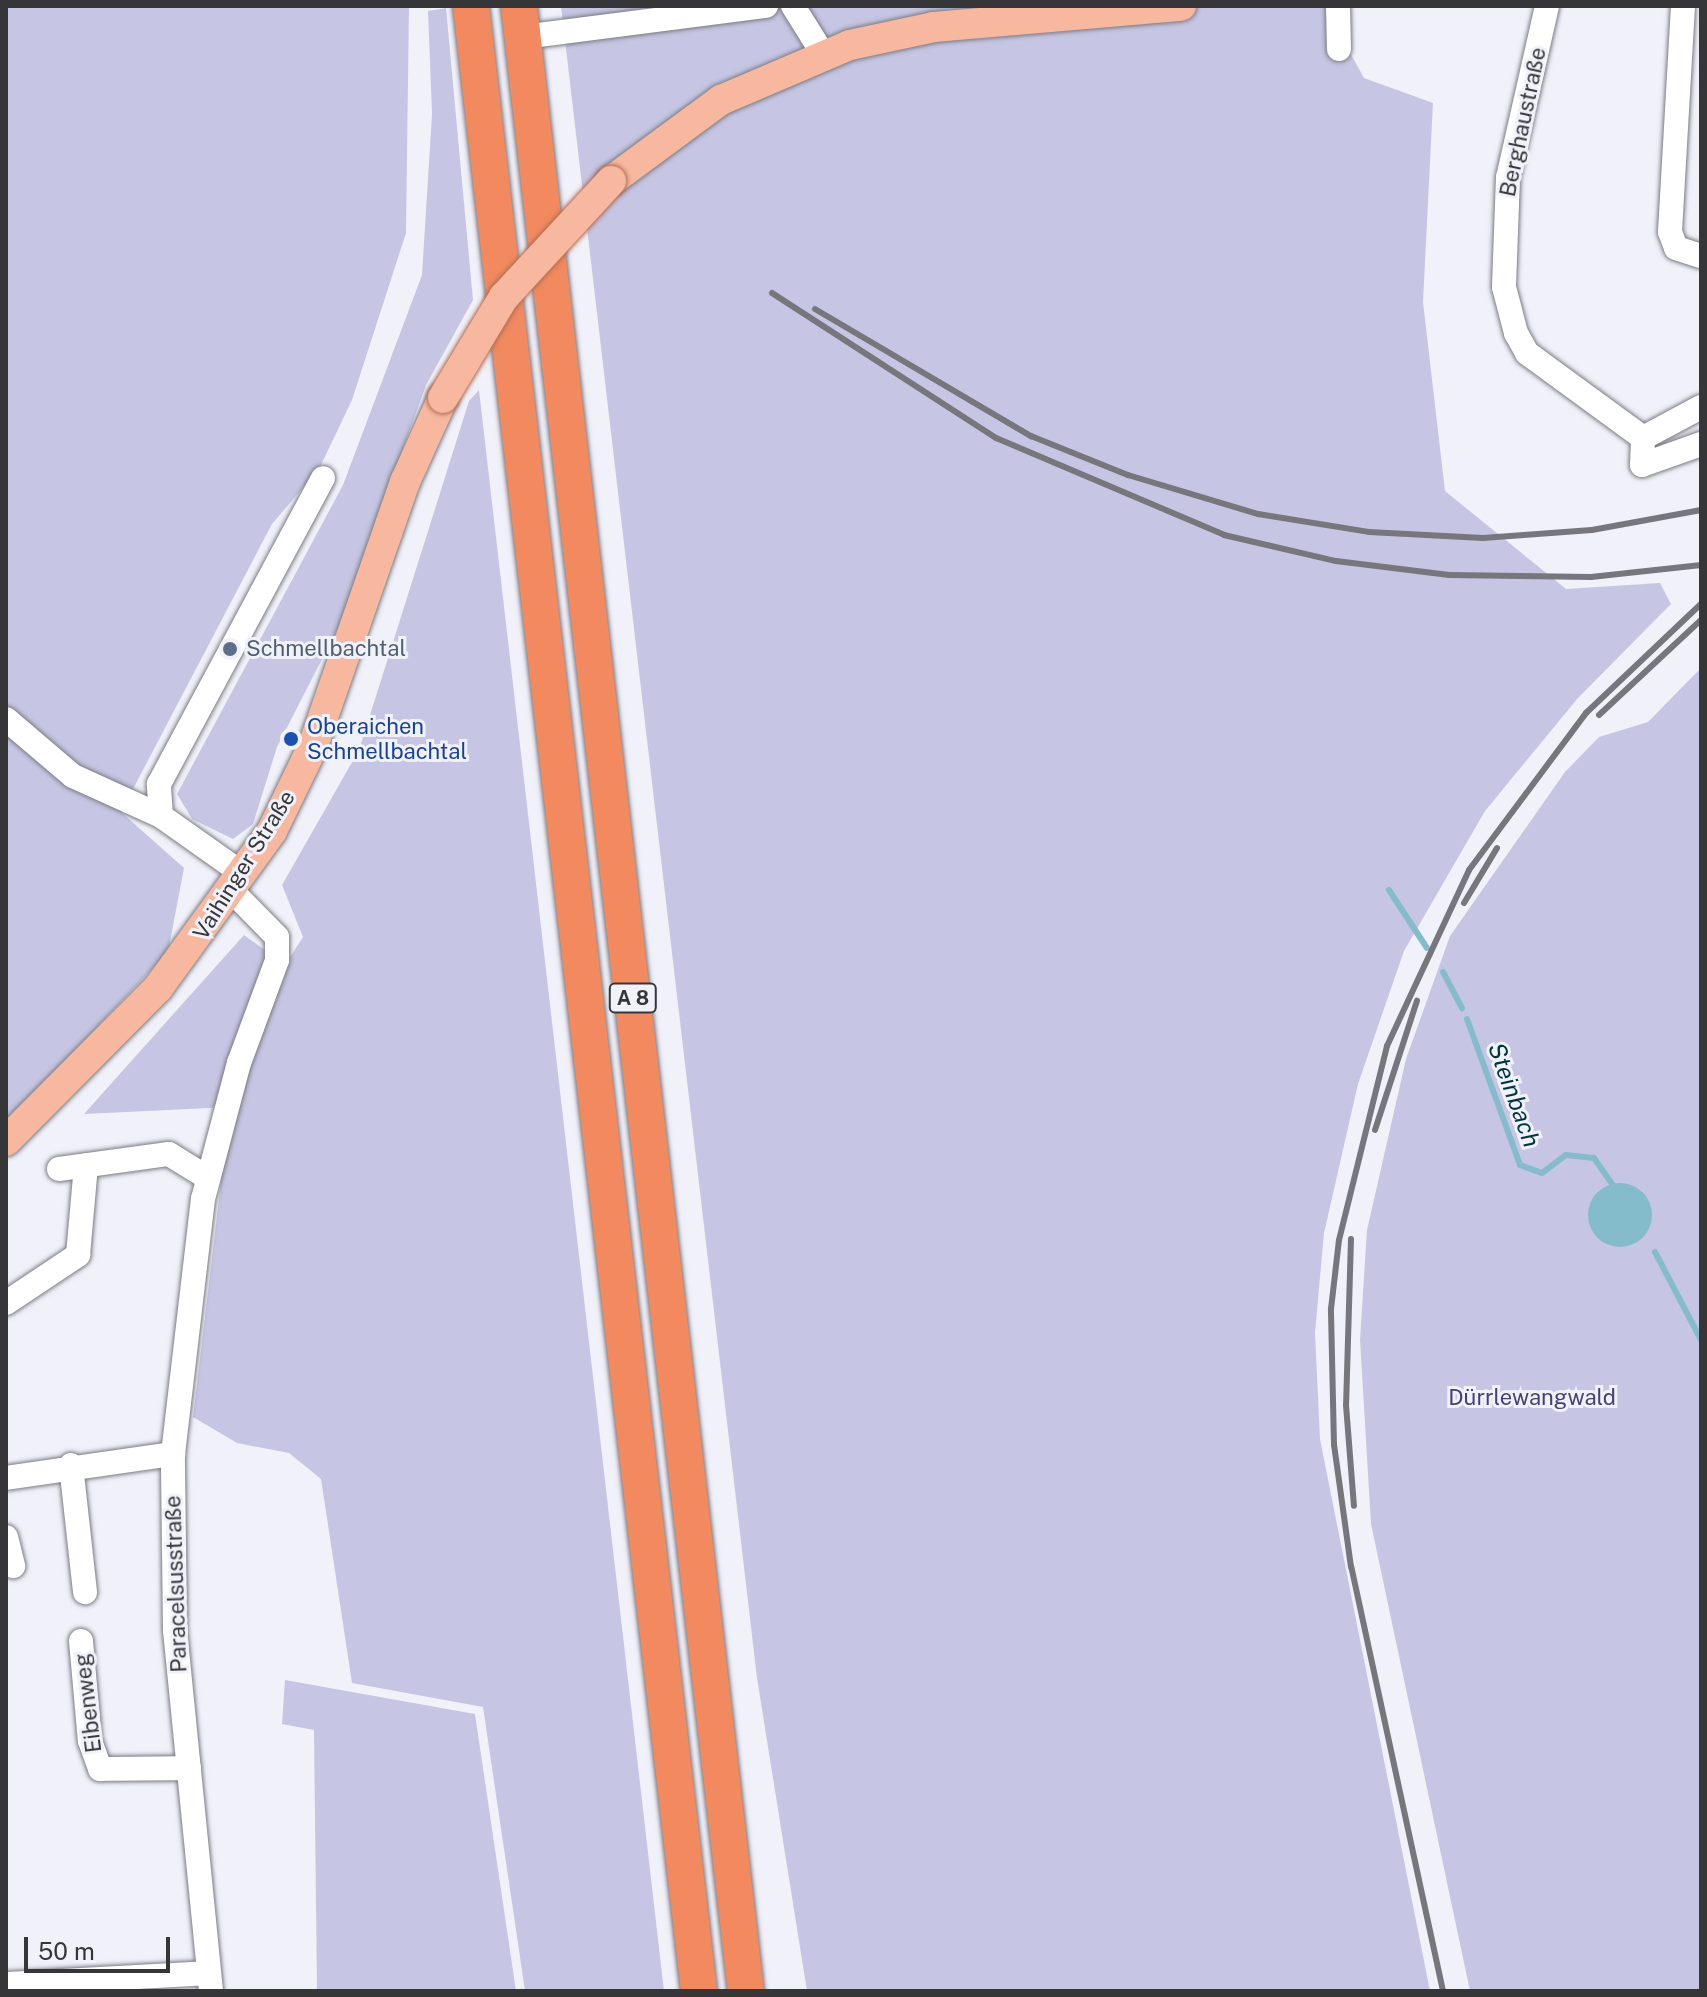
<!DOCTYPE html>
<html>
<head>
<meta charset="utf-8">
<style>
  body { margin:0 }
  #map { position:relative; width:1707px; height:1997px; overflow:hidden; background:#f1f1fa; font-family:"Public Sans",sans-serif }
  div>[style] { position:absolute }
  .green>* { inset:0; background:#c6c6e4 }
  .water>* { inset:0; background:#85bccb }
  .round { border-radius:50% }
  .stream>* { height:6px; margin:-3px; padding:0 3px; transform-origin:3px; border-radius:3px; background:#85bccb }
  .roads { filter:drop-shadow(0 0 2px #7b7b83) drop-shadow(0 0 2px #7b7b83) }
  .minor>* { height:24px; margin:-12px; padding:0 12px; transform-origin:12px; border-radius:12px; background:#fff }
  .major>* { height:30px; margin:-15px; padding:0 15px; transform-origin:15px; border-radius:15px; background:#f7b89f }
  .highway>* { height:36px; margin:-18px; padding:0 18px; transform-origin:18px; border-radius:18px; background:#f2895f }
  .rail>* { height:6px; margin:-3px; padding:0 3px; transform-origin:3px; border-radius:3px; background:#76767c }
  .bridges { filter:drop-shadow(0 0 2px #b06c52) drop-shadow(0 0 2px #b06c52) }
  .major-bridge>* { height:30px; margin:-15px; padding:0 15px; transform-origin:15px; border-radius:15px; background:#f7b89f }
  .dots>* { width:22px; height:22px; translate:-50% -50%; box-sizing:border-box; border:4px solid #f1f1fa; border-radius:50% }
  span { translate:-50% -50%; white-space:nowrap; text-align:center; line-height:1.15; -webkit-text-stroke:6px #f1f1fa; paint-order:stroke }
  .shield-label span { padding:2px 6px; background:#f1f1fa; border:2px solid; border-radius:6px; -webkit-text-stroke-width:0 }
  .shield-label { font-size:20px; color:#363639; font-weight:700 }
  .street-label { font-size:22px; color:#363639 }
  .service-label { font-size:22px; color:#4e5e75 }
  .left { translate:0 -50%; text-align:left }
  .transit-label { font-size:22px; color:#164399 }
  .park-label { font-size:22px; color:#464078 }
  .water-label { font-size:24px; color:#003540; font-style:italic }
  .frame { position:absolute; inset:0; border:8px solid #363639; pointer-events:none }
  .scale { position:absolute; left:24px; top:1937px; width:146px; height:36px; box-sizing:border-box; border:4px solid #363639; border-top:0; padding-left:10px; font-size:24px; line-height:28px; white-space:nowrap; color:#363639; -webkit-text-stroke:6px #f1f1fa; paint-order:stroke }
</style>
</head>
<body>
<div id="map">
  <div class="green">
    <i style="clip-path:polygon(6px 6px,409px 6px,406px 233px,352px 400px,319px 469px,272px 524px,121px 812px,184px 868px,168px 952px,6px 1123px)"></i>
    <i style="clip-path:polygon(561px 6px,1324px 6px,1364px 78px,1433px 103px,1423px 302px,1445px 491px,1566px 589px,1660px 583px,1671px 604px,1578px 698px,1485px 811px,1404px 951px,1358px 1084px,1324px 1233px,1315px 1333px,1320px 1439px,1430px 1991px,807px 1991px,757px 1678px)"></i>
    <i style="clip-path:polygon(446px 8px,473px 300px,426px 385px,338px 628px,277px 747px,253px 824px,233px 839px,192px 819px,177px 794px,343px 485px,422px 275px,432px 114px,428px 11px)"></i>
    <i style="clip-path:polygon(479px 390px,664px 1991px,525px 1991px,483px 1707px,352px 1683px,321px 1479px,289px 1453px,237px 1443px,193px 1417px,230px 1107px,84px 1114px,244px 935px,285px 965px,303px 937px,282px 885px,359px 750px,469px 401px)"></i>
    <i style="clip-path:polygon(1701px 668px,1701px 1991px,1470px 1991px,1371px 1524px,1360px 1340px,1367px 1230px,1406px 1059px,1450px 936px,1565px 772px,1599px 737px,1648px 722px)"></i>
    <i style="clip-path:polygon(285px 1680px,475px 1714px,516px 1991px,317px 1991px,314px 1730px,282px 1724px)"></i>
  </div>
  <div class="water">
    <i class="round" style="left:1588px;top:1183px;width:64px;height:64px"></i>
  </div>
  <div class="stream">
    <i style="left:1389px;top:890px;width:69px;rotate:56.8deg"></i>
    <i style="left:1443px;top:972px;width:41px;rotate:62.2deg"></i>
    <i style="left:1467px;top:1019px;width:155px;rotate:70deg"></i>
    <i style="left:1520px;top:1165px;width:23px;rotate:20deg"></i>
    <i style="left:1542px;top:1173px;width:30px;rotate:-37deg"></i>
    <i style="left:1566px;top:1155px;width:28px;rotate:6deg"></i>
    <i style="left:1594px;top:1158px;width:44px;rotate:55.2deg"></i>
    <i style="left:1655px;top:1252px;width:99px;rotate:62.4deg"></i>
  </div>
  <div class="roads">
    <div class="minor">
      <i style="left:793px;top:6px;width:57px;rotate:58deg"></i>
      <i style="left:1338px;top:6px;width:43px;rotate:88.7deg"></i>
      <i style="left:1547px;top:6px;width:175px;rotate:102.8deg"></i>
      <i style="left:1508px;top:177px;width:110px;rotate:92.1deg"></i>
      <i style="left:1504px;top:287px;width:48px;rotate:75.4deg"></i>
      <i style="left:1516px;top:333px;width:23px;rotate:61deg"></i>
      <i style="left:1527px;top:353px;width:144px;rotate:36.2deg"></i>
      <i style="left:1643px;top:438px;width:66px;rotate:-28.1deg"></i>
      <i style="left:1683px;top:6px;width:226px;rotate:93.3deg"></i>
      <i style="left:1670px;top:232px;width:17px;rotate:69deg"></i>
      <i style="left:1676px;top:248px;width:26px;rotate:18deg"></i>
      <i style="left:523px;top:37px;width:245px;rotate:-7.3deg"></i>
      <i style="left:1643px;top:438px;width:27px;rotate:92deg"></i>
      <i style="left:1642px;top:465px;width:63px;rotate:-19.6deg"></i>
      <i style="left:6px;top:719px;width:88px;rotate:40.4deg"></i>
      <i style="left:73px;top:776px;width:97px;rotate:24.4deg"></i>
      <i style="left:161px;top:816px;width:100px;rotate:35.3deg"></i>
      <i style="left:161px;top:816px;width:32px;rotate:-94deg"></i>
      <i style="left:159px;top:784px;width:347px;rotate:-61.8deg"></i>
      <i style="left:59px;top:1169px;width:111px;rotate:-7.8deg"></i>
      <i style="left:169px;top:1154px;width:46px;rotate:31.6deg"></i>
      <i style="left:6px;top:1303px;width:87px;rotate:-33.7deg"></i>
      <i style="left:78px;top:1255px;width:90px;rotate:-84.9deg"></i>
      <i style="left:71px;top:1465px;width:128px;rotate:83.7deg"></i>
      <i style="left:6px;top:1478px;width:169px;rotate:-8.2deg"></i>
      <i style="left:6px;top:1537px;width:30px;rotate:76deg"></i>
      <i style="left:81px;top:1641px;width:100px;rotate:84.9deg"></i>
      <i style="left:90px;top:1741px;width:30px;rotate:70deg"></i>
      <i style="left:100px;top:1769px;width:89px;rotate:-0.6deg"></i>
      <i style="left:6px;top:1984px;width:202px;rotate:-3.1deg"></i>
      <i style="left:211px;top:1991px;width:363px;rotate:-95.7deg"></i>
      <i style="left:175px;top:1630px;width:176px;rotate:-90.7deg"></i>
      <i style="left:173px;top:1454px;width:257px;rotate:-83.3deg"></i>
      <i style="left:203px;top:1199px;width:141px;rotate:-75.2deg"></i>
      <i style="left:239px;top:1063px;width:110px;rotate:-69.7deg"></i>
      <i style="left:277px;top:960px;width:23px;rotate:-90deg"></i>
      <i style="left:277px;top:937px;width:63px;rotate:-134.4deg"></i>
    </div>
    <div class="major">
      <i style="left:611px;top:181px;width:137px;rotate:-36.4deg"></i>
      <i style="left:721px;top:100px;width:140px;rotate:-23.1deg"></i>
      <i style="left:850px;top:45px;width:86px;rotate:-12.1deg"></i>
      <i style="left:934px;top:27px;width:248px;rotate:-4.9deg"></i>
      <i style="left:6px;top:1141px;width:216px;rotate:-45.2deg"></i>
      <i style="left:158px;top:988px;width:194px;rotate:-54deg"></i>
      <i style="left:272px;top:831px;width:94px;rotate:-64.2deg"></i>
      <i style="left:313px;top:746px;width:280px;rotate:-70.8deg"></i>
      <i style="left:405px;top:482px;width:92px;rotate:-65.7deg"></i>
    </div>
    <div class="highway">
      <i style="left:471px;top:6px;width:1998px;rotate:83.45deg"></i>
      <i style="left:519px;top:6px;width:1998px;rotate:83.48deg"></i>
    </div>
  </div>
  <div class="rail">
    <i style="left:772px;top:293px;width:267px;rotate:32.9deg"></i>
    <i style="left:996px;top:438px;width:248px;rotate:23deg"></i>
    <i style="left:1224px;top:535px;width:115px;rotate:13.1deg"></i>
    <i style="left:1336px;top:561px;width:114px;rotate:7.1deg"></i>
    <i style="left:1449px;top:575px;width:142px;rotate:0.8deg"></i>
    <i style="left:1591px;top:577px;width:111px;rotate:-6.2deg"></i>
    <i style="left:815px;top:309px;width:251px;rotate:30.5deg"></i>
    <i style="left:1031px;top:436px;width:105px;rotate:21.9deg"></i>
    <i style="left:1128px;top:475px;width:136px;rotate:16.7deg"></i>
    <i style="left:1258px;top:514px;width:112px;rotate:9.2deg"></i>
    <i style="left:1369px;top:532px;width:114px;rotate:3deg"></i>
    <i style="left:1483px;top:538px;width:109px;rotate:-4.2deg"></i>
    <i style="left:1592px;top:530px;width:111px;rotate:-10.4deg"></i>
    <i style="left:1599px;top:715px;width:139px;rotate:-43deg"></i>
    <i style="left:1464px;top:903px;width:64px;rotate:-59deg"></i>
    <i style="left:1375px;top:1130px;width:136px;rotate:-72deg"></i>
    <i style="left:1351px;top:1239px;width:166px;rotate:91.7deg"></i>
    <i style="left:1346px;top:1405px;width:101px;rotate:85.5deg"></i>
    <i style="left:1443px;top:1991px;width:434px;rotate:-102.2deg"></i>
    <i style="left:1351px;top:1567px;width:123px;rotate:-97.9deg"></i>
    <i style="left:1334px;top:1445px;width:136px;rotate:-91.3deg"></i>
    <i style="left:1331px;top:1309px;width:69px;rotate:-83.4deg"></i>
    <i style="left:1339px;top:1240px;width:200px;rotate:-76.1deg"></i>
    <i style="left:1387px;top:1046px;width:194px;rotate:-65deg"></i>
    <i style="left:1469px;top:870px;width:196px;rotate:-53.3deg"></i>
    <i style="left:1586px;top:713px;width:158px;rotate:-43.5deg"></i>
  </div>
  <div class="bridges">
    <div class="major-bridge">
      <i style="left:443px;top:398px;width:118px;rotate:-58.9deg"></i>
      <i style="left:504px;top:297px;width:158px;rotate:-47.3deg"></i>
    </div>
  </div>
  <div class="dots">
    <i style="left:230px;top:649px;background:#5c6f8a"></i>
    <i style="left:291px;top:739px;background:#1a4fb4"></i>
  </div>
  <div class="shield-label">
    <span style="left:633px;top:998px">A 8</span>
  </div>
  <div class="street-label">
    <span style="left:1523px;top:122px;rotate:-78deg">Berghaustraße</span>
    <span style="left:244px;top:865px;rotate:-58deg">Vaihinger Straße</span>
    <span style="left:176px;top:1584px;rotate:-92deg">Paracelsusstraße</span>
    <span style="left:88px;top:1703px;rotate:-97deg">Eibenweg</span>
  </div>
  <div class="service-label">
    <span class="left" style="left:246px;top:649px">Schmellbachtal</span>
  </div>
  <div class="transit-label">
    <span class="left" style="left:307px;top:739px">Oberaichen<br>Schmellbachtal</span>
  </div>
  <div class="park-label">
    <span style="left:1532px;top:1398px">Dürrlewangwald</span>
  </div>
  <div class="water-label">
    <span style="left:1514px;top:1095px;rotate:70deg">Steinbach</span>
  </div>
  <div class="frame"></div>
  <div class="scale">50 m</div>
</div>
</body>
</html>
